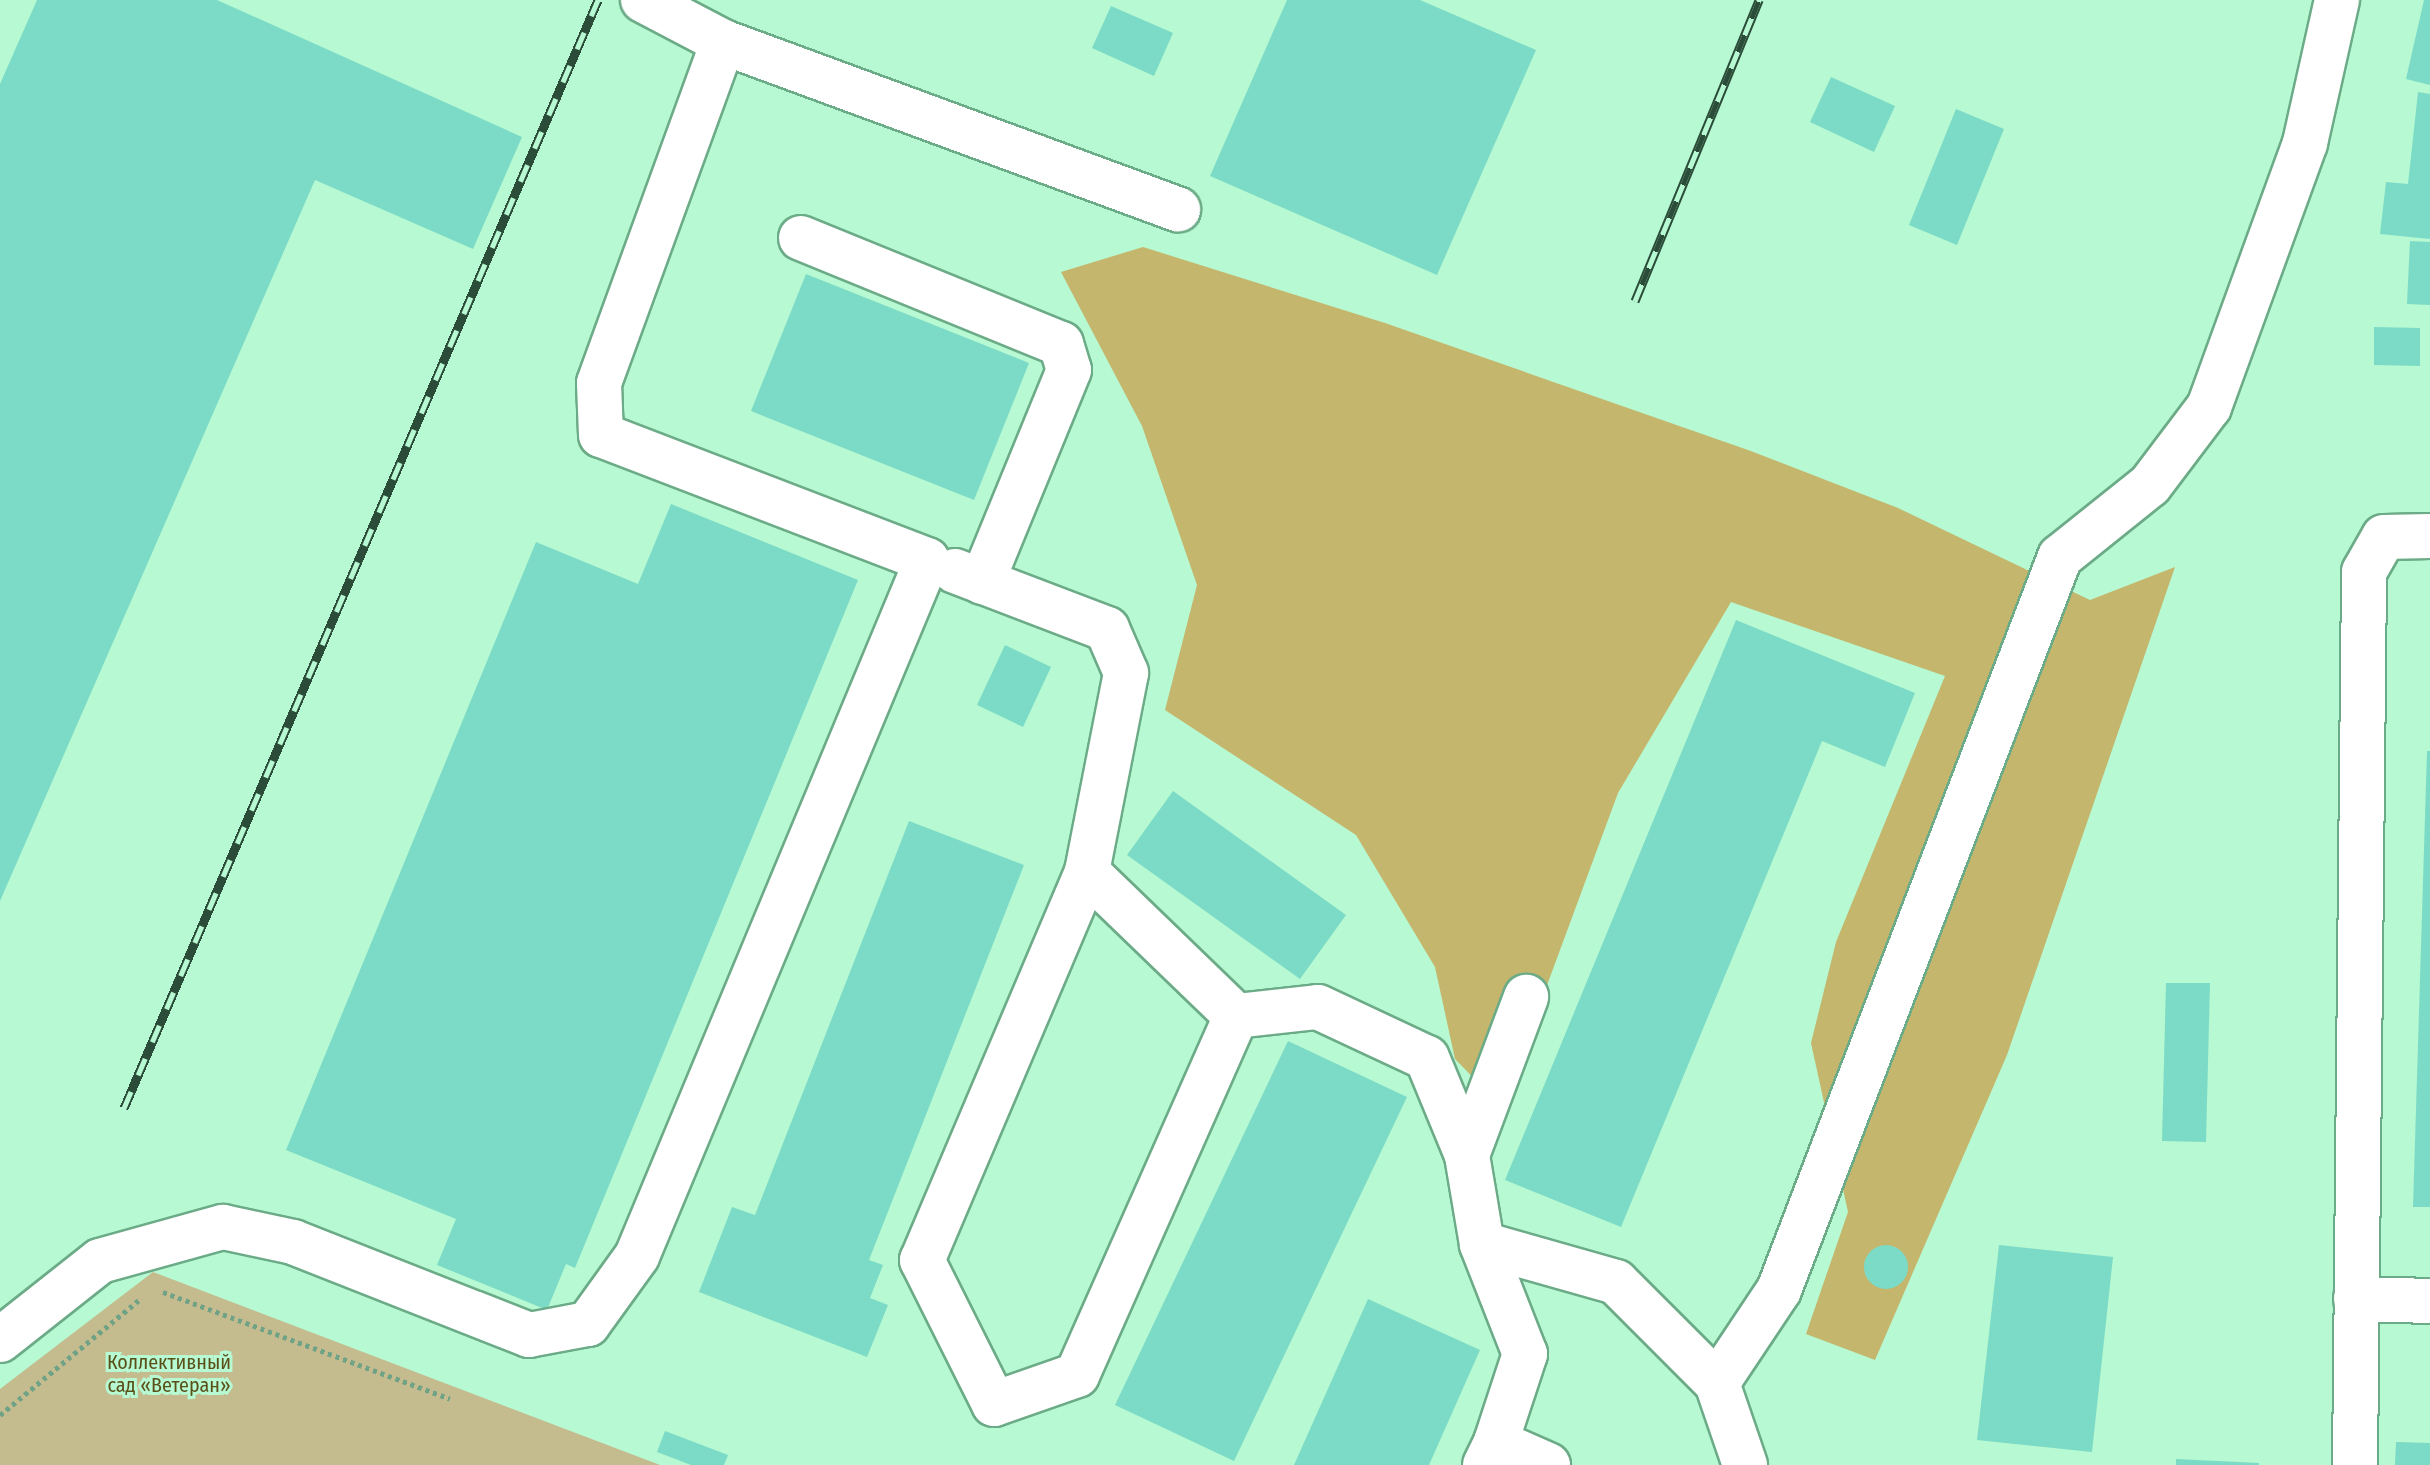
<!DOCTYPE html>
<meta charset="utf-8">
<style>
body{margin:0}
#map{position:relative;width:2430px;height:1465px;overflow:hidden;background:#b7f9d2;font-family:"Fira Sans Condensed",sans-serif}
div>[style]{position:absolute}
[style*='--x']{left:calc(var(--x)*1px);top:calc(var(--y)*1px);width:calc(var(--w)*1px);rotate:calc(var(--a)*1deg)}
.green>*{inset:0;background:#c4bb8f}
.forest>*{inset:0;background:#c4b66d}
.building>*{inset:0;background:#7cdbc6}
.round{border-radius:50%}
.path>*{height:5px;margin-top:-2.5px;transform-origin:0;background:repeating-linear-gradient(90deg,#70a285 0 4px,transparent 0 8px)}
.roads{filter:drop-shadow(2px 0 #6cab87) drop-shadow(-2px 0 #6cab87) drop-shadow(0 2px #6cab87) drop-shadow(0 -2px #6cab87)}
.minor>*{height:44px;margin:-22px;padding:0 22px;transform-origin:22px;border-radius:22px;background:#fff}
.rail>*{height:9px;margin-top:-4.5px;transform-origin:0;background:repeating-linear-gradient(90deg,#b7f9d2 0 18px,#2a4c39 0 36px);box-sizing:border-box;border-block:2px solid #2a4c39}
span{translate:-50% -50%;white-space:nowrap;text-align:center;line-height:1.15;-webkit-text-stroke:6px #b7f9d2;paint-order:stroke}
.park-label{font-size:20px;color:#594f17}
</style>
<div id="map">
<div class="green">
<div style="clip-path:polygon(153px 1272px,660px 1465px,0 1465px,0 1389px)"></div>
</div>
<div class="forest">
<div style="clip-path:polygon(1143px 247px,1385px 323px,1748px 450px,1898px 508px,2090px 600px,2175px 567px,2007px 1055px,1875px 1360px,1806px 1334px,1848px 1212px,1811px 1043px,1836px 942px,1945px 676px,1731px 602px,1618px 793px,1502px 1107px,1455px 1059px,1435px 967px,1356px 835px,1165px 710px,1197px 585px,1142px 426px,1061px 272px)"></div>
</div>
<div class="building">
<div style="clip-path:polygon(37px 0,217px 0,522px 137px,473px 249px,315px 180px,0 901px,0 84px)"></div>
<div style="clip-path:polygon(1287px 0,1420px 0,1536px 50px,1437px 275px,1210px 176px)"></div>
<div style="clip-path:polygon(2424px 0,2430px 0,2430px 85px,2406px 79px)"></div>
<div style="clip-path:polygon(1111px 6px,1173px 33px,1154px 76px,1092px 48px)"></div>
<div style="clip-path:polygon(1831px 77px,1895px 106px,1874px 152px,1810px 122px)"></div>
<div style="clip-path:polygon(2418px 92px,2430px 94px,2430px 239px,2380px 234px,2386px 182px,2408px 184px)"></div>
<div style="clip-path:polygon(1956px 109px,2004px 129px,1957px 245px,1909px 225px)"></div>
<div style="clip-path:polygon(2410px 241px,2430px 242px,2430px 305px,2407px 304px)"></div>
<div style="clip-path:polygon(806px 274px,1029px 363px,974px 500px,751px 411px)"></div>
<div style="clip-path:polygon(2374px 327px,2420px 328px,2420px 366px,2374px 365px)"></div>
<div style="clip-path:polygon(671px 504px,858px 580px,575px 1268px,566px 1264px,547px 1310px,437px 1265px,456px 1219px,286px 1150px,536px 542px,638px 584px)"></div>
<div style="clip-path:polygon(1736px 620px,1915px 693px,1885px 767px,1822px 741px,1621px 1227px,1505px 1180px)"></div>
<div style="clip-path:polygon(1005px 645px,1051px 667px,1023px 727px,977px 705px)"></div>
<div style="clip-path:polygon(2427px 751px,2430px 751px,2430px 1207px,2413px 1207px)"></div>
<div style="clip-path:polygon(1173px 791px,1346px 915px,1300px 979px,1127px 855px)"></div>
<div style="clip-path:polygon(909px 821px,1024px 865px,869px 1260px,883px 1265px,870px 1298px,888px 1305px,867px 1357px,699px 1292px,732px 1207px,755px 1215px)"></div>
<div style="clip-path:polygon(2166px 983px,2210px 983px,2206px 1142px,2162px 1141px)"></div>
<div style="clip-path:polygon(1288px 1041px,1407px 1097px,1234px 1461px,1115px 1405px)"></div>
<div style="clip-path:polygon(1999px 1245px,2113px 1257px,2092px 1452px,1977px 1440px)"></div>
<div class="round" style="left:1864px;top:1245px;width:44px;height:44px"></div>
<div style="clip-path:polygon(1368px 1299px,1480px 1350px,1429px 1465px,1294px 1465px)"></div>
<div style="clip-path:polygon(665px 1431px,728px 1455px,724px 1465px,691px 1465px,657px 1452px)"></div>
<div style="clip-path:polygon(2396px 1442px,2430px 1443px,2430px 1465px,2395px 1465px)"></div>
<div style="clip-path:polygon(2176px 1459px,2259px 1463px,2259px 1465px,2176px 1465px)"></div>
</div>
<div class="path">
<div style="--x:163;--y:1292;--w:306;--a:20.4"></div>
<div style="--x:0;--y:1415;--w:180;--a:-39.6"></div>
</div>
<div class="roads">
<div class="minor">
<div style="--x:643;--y:0;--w:90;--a:27.7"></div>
<div style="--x:723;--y:42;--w:485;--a:20.2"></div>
<div style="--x:801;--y:238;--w:281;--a:22.2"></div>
<div style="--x:1061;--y:344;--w:27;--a:73"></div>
<div style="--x:1069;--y:370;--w:229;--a:112.3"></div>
<div style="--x:955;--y:571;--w:163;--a:20.9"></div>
<div style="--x:1107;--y:629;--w:48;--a:66.6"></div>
<div style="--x:1126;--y:673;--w:203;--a:101.1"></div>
<div style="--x:1236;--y:1016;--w:207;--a:-136"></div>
<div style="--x:1087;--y:872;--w:422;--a:113"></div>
<div style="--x:922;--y:1260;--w:161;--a:63.4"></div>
<div style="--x:994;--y:1404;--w:88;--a:-19.3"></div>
<div style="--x:1077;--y:1375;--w:393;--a:-66.1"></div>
<div style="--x:1236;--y:1016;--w:82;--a:-6.3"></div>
<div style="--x:1318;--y:1007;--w:120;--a:25.1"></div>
<div style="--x:1427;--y:1058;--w:105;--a:67.6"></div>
<div style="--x:1482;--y:1244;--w:139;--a:15.8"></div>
<div style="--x:1616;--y:1282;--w:143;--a:45"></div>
<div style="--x:1717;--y:1383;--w:87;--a:71.1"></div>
<div style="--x:2356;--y:1299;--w:74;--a:1.5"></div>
<div style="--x:0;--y:1340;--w:127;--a:-38.3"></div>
<div style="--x:100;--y:1261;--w:128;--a:-15.5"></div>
<div style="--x:223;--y:1227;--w:72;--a:12.1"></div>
<div style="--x:293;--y:1242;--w:254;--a:21.5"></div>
<div style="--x:529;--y:1335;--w:60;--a:-10.6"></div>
<div style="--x:588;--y:1324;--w:84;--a:-54.2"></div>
<div style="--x:637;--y:1256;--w:754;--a:-67.38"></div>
<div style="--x:927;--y:560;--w:349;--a:-159"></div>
<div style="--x:601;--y:435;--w:52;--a:-92.2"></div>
<div style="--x:599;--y:383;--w:363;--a:-70"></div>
<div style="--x:1717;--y:1383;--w:112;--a:-56.3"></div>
<div style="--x:1779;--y:1290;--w:785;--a:-69.03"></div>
<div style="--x:2060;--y:557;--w:115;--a:-38.7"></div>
<div style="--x:2150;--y:485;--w:98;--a:-52.9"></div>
<div style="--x:2209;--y:407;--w:281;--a:-70"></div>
<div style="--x:2305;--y:143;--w:147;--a:-77.4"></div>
<div style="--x:1496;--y:1442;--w:93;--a:-71.8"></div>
<div style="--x:1525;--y:1354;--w:118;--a:-111.4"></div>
<div style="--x:1482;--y:1244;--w:90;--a:-99.6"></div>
<div style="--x:1467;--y:1155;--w:169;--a:-69.5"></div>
<div style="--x:1485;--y:1465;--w:25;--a:-64"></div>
<div style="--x:1496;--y:1442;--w:57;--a:23.9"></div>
<div style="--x:2355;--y:1465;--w:893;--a:-89.42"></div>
<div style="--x:2364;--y:572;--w:40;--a:-60.3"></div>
<div style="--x:2384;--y:537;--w:46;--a:-1.2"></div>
</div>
</div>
<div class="rail">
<div style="--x:1635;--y:301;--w:326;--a:-67.6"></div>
<div style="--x:124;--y:1108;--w:1205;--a:-66.84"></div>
</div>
<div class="park-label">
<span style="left:169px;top:1374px">Коллективный<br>сад «Ветеран»</span>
</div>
</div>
